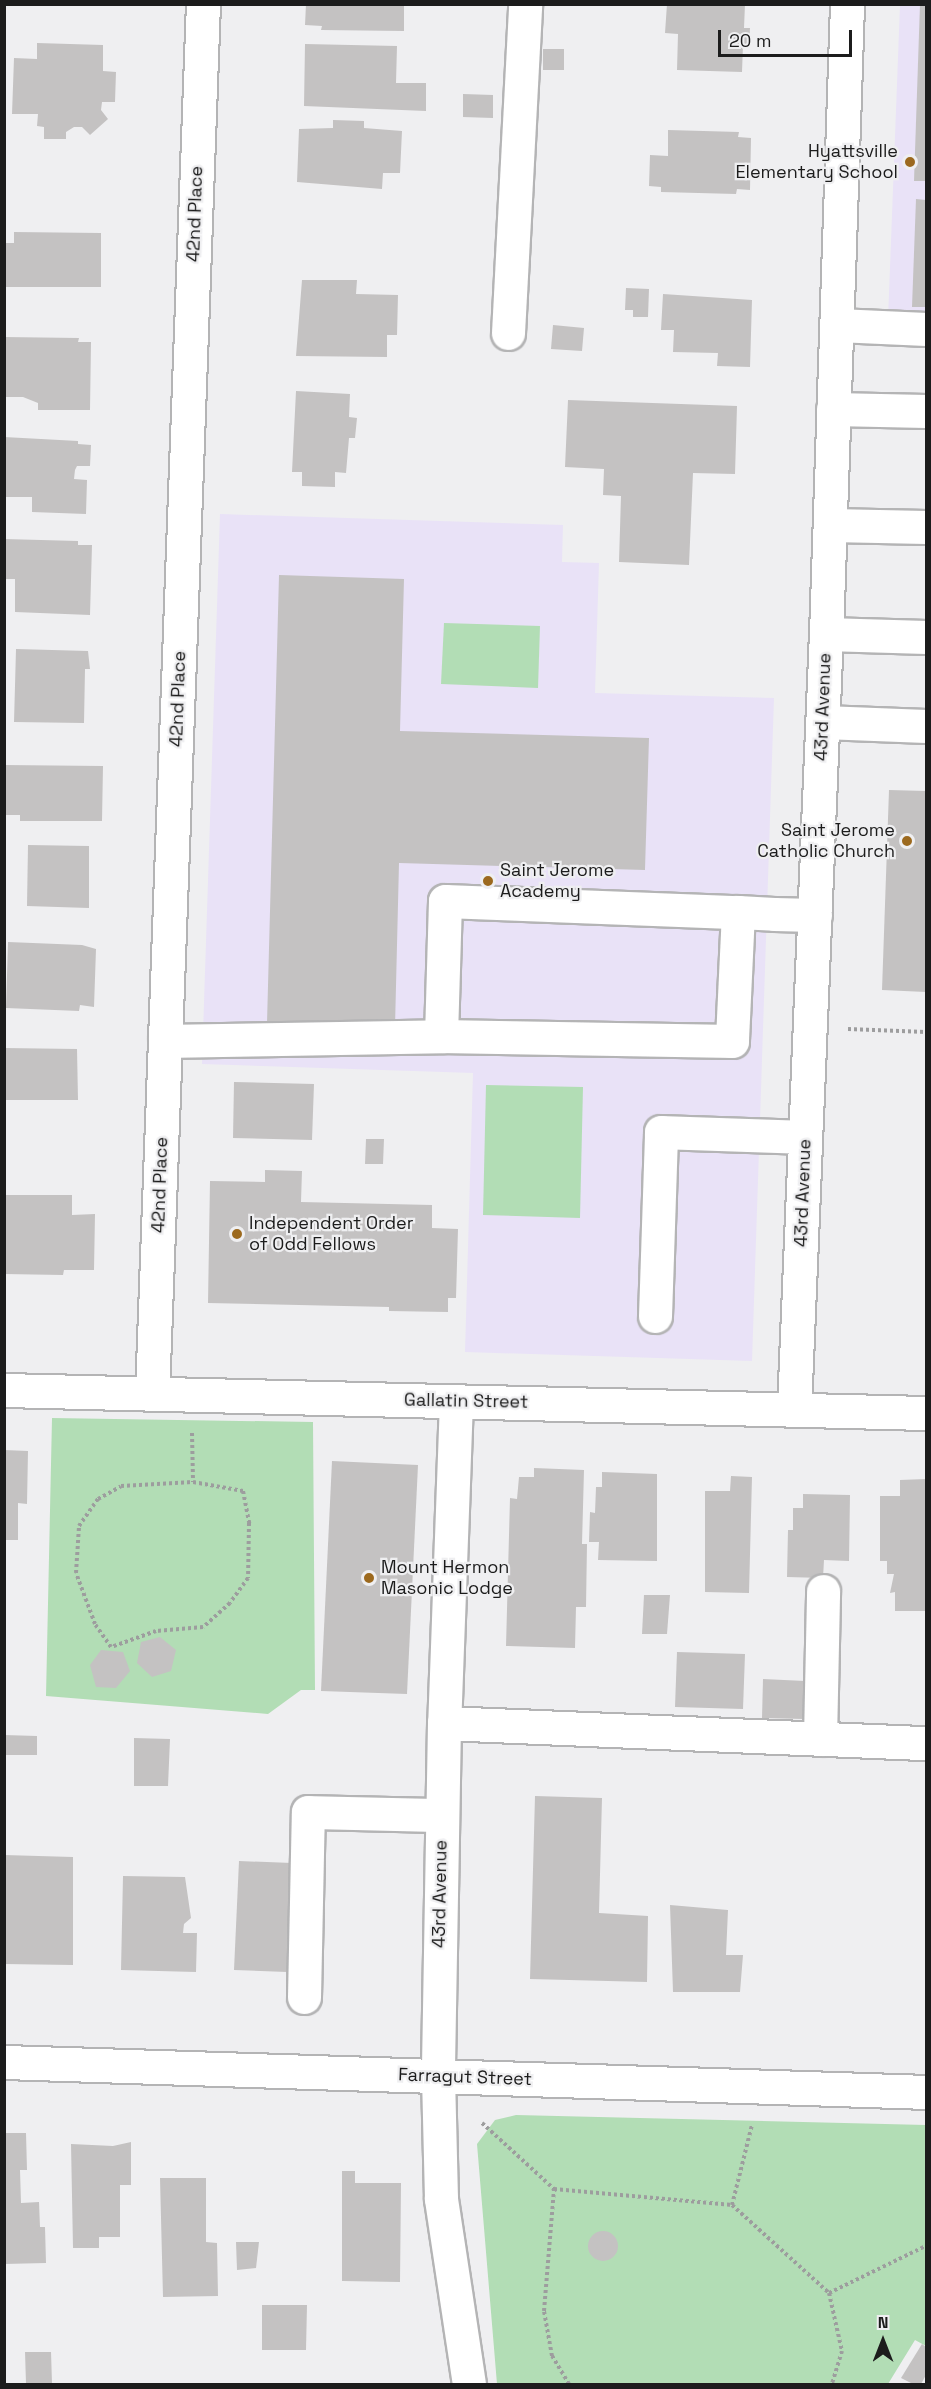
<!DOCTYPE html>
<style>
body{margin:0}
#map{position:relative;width:931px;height:2389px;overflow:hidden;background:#efeff1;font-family:"Space Grotesk",sans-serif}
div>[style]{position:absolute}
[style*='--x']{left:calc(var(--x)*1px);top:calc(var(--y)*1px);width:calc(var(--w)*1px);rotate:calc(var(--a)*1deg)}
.education>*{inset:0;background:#e9e2f7}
.green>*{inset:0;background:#b2ddb5}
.building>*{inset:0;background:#c4c2c2}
.round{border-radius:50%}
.path>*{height:4px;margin-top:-2px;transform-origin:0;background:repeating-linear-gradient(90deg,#9d9d9e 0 3px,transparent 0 6px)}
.roads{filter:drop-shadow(2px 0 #b4b4b5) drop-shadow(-2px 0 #b4b4b5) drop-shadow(0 2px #b4b4b5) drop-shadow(0 -2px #b4b4b5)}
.minor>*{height:33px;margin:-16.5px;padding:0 16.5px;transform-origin:16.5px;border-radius:16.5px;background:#fff}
.dots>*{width:16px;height:16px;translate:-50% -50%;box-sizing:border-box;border:3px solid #efeff1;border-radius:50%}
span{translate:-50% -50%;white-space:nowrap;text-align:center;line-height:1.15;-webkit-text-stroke:4.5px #efeff1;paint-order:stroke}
.poi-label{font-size:18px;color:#1c1c1c}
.right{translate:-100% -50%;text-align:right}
.left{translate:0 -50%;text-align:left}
.street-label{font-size:18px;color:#1c1c1c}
.frame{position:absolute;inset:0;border:6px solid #1c1c1c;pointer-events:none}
.north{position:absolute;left:853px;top:2311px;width:60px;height:60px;-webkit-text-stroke:4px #efeff1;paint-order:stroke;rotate:0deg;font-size:16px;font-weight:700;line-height:24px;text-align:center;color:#1c1c1c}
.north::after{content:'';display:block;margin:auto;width:21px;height:27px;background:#1c1c1c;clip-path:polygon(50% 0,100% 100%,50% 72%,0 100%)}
.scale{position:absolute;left:718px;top:30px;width:134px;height:27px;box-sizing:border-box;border:3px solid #1c1c1c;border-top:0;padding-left:8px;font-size:18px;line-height:21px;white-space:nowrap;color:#1c1c1c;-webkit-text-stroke:4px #efeff1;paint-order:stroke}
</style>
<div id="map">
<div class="education">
<div style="clip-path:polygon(900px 5px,926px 5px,926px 322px,888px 320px)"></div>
<div style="clip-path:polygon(220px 514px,563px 525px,562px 562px,599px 563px,595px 693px,774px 698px,752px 1361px,465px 1352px,473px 1073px,202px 1064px)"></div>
</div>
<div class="green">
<div style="clip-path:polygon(444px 623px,540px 626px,538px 688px,441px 684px)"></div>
<div style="clip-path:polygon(486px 1085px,583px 1087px,580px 1218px,483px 1215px)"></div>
<div style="clip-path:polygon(52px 1418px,313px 1422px,315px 1690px,301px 1690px,268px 1714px,46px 1696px)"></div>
<div style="clip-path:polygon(516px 2115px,926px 2125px,926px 2346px,915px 2340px,888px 2384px,497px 2384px,477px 2144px,495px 2120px)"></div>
</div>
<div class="building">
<div style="clip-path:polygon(306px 4px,404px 4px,404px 31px,321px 30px,322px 26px,305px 25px)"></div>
<div style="clip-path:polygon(667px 4px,745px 4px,744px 28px,750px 28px,749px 45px,743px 45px,742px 72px,677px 70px,678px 34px,665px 33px)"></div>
<div style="clip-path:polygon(920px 4px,926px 4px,926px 181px,914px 181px)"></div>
<div style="clip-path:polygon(37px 43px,103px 45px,103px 71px,116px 72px,115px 102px,102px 102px,101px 110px,108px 119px,90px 135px,82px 127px,74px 127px,66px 132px,66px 139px,44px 139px,44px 127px,37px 126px,38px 114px,12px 114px,14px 58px,37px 59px)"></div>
<div style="clip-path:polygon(305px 44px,397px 46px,396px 83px,426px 83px,426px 111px,304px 106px)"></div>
<div style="clip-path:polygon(543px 49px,564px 49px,564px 70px,543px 70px)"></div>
<div style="clip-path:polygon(463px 94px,493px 95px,493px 118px,463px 117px)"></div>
<div style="clip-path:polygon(333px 120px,364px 121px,364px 128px,402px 131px,400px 173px,383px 173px,382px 189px,297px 182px,299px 129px,333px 128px)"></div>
<div style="clip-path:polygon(668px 130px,739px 132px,738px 137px,751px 138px,750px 190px,737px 189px,736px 194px,661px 192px,661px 187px,649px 186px,650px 155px,668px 156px)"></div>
<div style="clip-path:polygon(916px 199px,926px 200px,926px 307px,912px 307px)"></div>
<div style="clip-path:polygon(14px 232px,101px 233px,101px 287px,4px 287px,4px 243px,14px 243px)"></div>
<div style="clip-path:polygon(302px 280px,357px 280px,356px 294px,398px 295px,397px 335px,387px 335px,387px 357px,296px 356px)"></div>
<div style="clip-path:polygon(626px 288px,649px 289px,648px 317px,633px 317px,633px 310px,625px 310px)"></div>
<div style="clip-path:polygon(663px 294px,752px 300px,750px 367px,717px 366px,718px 353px,673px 352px,674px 330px,661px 330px)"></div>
<div style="clip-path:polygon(553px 325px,584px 328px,582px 351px,551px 349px)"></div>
<div style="clip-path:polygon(4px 337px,79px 338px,78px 342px,91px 342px,90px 410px,38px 410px,38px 403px,23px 397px,4px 397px)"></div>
<div style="clip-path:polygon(296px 391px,350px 394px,349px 417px,357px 418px,355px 438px,349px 438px,346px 473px,335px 472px,335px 487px,302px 486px,302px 472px,292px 472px)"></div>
<div style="clip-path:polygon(568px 400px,737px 406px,735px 474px,693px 473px,689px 565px,619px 562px,621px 496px,603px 495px,604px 469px,565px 467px)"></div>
<div style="clip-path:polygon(4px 437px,78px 441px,78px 444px,91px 445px,90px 466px,77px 466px,75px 470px,74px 479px,87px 480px,86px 514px,32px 512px,32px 497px,4px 497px)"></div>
<div style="clip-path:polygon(4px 539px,78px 541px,78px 545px,92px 545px,90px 615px,15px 612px,15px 579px,4px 579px)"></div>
<div style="clip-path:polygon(279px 575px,404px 579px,400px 731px,649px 738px,645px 870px,399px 863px,395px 1027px,267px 1023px)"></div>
<div style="clip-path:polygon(16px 649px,88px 651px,90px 669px,85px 669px,84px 723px,14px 722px)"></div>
<div style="clip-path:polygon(4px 765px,103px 766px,102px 821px,20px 821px,20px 815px,4px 815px)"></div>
<div style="clip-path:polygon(889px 790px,926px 791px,926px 992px,882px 990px)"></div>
<div style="clip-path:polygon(28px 845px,89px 846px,89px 908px,27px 906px)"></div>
<div style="clip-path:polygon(8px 942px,82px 945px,96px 949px,94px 1007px,80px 1005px,79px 1011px,6px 1008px)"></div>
<div style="clip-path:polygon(4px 1048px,77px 1049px,78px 1100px,4px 1100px)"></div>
<div style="clip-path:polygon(234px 1082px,314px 1084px,312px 1140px,233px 1138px)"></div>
<div style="clip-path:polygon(366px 1139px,384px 1139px,383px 1164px,365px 1164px)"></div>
<div style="clip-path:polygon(265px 1170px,302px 1171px,301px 1202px,432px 1205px,432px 1228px,458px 1229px,456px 1298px,448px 1298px,448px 1312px,389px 1311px,389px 1307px,208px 1303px,210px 1181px,265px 1182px)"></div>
<div style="clip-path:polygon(4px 1195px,72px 1195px,72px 1215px,95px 1214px,94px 1270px,64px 1270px,63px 1275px,4px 1274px)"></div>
<div style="clip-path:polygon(4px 1450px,28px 1451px,27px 1504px,18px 1503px,18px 1540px,4px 1540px)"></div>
<div style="clip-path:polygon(332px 1461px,418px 1465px,407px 1694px,321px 1691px)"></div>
<div style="clip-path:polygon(534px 1468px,584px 1470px,582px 1544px,587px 1544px,586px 1607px,576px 1607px,575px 1648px,506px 1646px,510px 1498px,517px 1499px,519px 1477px,534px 1477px)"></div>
<div style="clip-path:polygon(602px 1472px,657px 1474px,657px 1561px,598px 1560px,599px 1542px,589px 1542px,590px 1512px,595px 1513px,596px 1487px,602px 1487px)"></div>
<div style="clip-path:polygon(731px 1476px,752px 1477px,749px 1593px,705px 1592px,705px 1491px,730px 1491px)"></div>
<div style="clip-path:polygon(926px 1479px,925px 1611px,895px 1611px,895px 1592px,890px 1593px,894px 1574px,887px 1574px,887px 1561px,880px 1561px,880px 1496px,900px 1496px,900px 1480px)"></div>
<div style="clip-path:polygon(803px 1494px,850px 1495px,849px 1561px,824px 1560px,823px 1578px,787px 1577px,788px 1530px,793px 1530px,793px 1508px,803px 1508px)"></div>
<div style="clip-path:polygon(644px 1595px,670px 1595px,667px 1634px,642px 1634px)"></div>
<div style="clip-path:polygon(160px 1637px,176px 1650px,171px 1671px,152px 1677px,137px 1663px,141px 1642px)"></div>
<div style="clip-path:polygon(101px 1650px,123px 1652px,130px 1671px,116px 1688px,96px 1687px,90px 1665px)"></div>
<div style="clip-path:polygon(677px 1652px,745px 1654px,743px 1709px,675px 1707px)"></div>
<div style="clip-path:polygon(763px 1679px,805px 1681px,804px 1719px,762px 1718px)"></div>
<div style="clip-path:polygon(4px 1735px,37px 1736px,37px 1755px,4px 1755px)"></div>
<div style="clip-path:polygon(134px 1738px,170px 1739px,168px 1786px,134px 1786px)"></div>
<div style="clip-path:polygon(535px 1796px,602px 1798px,599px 1913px,648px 1916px,647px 1982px,530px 1979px)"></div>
<div style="clip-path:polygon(4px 1855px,73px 1857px,73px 1965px,4px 1964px)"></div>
<div style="clip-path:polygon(239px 1861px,292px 1863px,287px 1972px,234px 1970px)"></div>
<div style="clip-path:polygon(123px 1876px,185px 1877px,191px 1918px,184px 1924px,183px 1933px,197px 1933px,196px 1972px,121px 1970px)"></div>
<div style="clip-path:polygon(670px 1905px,728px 1910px,726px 1955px,743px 1955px,740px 1992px,673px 1992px)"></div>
<div style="clip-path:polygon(4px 2133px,26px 2133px,27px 2170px,20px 2170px,21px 2203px,39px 2202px,40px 2227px,45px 2227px,46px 2263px,4px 2264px)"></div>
<div style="clip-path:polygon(131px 2142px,131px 2185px,120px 2185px,120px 2237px,99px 2237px,99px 2248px,73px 2248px,71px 2144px,113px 2146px)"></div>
<div style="clip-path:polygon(342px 2171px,355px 2171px,355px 2183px,401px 2183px,400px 2282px,342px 2281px)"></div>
<div style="clip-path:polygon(160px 2178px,206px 2178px,206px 2242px,217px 2243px,218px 2296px,163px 2297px)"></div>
<div class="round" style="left:588px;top:2231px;width:30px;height:30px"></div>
<div style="clip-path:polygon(236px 2242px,259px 2242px,256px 2268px,237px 2270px)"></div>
<div style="clip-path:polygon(262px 2305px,307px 2305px,306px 2350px,262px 2350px)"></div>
<div style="clip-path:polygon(922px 2344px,926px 2347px,926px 2375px,921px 2384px,913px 2384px,901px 2378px)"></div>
<div style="clip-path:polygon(25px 2352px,51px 2352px,52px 2384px,26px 2383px)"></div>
</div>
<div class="path">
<div style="--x:848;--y:1029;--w:78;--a:2.2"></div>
<div style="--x:192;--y:1433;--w:49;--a:88.8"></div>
<div style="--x:193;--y:1482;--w:51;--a:10.2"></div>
<div style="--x:243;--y:1491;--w:33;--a:79"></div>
<div style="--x:249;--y:1523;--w:55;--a:91"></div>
<div style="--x:248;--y:1578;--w:31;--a:126"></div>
<div style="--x:230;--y:1603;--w:36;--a:138"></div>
<div style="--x:203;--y:1627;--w:47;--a:175.1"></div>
<div style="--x:156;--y:1631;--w:48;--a:160.4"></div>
<div style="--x:111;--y:1647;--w:28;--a:-125"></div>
<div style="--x:95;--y:1624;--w:54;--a:-110.4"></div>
<div style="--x:76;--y:1573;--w:47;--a:-86.3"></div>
<div style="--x:79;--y:1526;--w:33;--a:-55"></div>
<div style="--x:98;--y:1499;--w:26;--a:-29"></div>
<div style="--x:121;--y:1486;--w:72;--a:-3.2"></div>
<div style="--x:482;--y:2123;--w:98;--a:42.5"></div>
<div style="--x:732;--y:2205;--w:82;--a:-76"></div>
<div style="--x:829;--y:2293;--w:108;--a:-25.9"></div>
<div style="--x:569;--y:2384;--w:33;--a:-121"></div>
<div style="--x:552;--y:2356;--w:46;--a:-100.1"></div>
<div style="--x:544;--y:2311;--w:122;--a:-85.3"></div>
<div style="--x:554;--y:2189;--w:179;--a:5.1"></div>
<div style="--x:732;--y:2205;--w:131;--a:42.2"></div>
<div style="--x:829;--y:2293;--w:59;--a:77.4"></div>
<div style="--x:842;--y:2351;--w:34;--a:107"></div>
</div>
<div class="roads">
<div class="minor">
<div style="--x:837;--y:325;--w:89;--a:2.6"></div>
<div style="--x:508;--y:333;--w:329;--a:-87"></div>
<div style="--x:833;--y:409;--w:93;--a:1.2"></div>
<div style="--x:830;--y:525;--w:96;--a:1.2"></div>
<div style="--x:826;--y:634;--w:100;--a:1.7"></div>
<div style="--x:823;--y:722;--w:103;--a:2.2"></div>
<div style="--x:738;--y:912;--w:129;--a:92.7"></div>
<div style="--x:732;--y:1041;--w:291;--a:-179"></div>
<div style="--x:441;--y:1036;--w:135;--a:-88.3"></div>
<div style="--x:445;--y:901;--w:293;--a:2.2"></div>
<div style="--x:738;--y:912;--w:36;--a:3"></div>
<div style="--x:774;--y:914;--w:41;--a:1.4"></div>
<div style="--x:165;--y:1041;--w:276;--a:-1"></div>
<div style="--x:655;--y:1316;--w:184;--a:-88.1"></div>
<div style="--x:661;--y:1132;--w:144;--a:2"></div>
<div style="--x:4;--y:1390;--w:922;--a:1.43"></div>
<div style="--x:152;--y:1394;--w:1391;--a:-87.9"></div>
<div style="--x:456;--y:1401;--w:322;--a:92.1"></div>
<div style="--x:444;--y:1723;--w:353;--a:91"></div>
<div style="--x:438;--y:2076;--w:123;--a:88.6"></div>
<div style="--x:441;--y:2199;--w:187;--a:81.4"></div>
<div style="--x:794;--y:1409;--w:776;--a:-87.64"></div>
<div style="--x:826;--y:634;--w:630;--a:-88.09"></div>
<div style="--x:444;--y:1723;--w:482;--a:2.4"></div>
<div style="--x:820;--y:1739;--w:148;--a:-88.8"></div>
<div style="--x:304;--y:1997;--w:185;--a:-88.8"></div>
<div style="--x:308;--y:1812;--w:133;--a:1.3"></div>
<div style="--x:4;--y:2062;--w:922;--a:1.86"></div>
</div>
</div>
<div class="dots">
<div style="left:910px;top:162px;background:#9c691e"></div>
<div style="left:907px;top:841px;background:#9c691e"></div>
<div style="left:488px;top:881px;background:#9c691e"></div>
<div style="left:237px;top:1234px;background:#9c691e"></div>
<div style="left:369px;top:1578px;background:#9c691e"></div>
</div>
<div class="poi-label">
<span class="right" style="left:898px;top:162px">Hyattsville<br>Elementary School</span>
<span class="right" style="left:895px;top:841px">Saint Jerome<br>Catholic Church</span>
<span class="left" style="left:500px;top:881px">Saint Jerome<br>Academy</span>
<span class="left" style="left:249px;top:1234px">Independent Order<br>of Odd Fellows</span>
<span class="left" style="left:381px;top:1578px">Mount Hermon<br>Masonic Lodge</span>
</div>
<div class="street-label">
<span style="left:195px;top:214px;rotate:-88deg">42nd Place</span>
<span style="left:178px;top:699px;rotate:-88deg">42nd Place</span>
<span style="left:823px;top:707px;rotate:-88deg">43rd Avenue</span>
<span style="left:160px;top:1185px;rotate:-88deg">42nd Place</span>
<span style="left:803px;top:1193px;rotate:-88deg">43rd Avenue</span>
<span style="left:466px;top:1401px;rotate:1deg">Gallatin Street</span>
<span style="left:440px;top:1894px;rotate:-89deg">43rd Avenue</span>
<span style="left:465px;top:2077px;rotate:2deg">Farragut Street</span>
</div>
<div class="frame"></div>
<div class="north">N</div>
<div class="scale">20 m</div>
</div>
